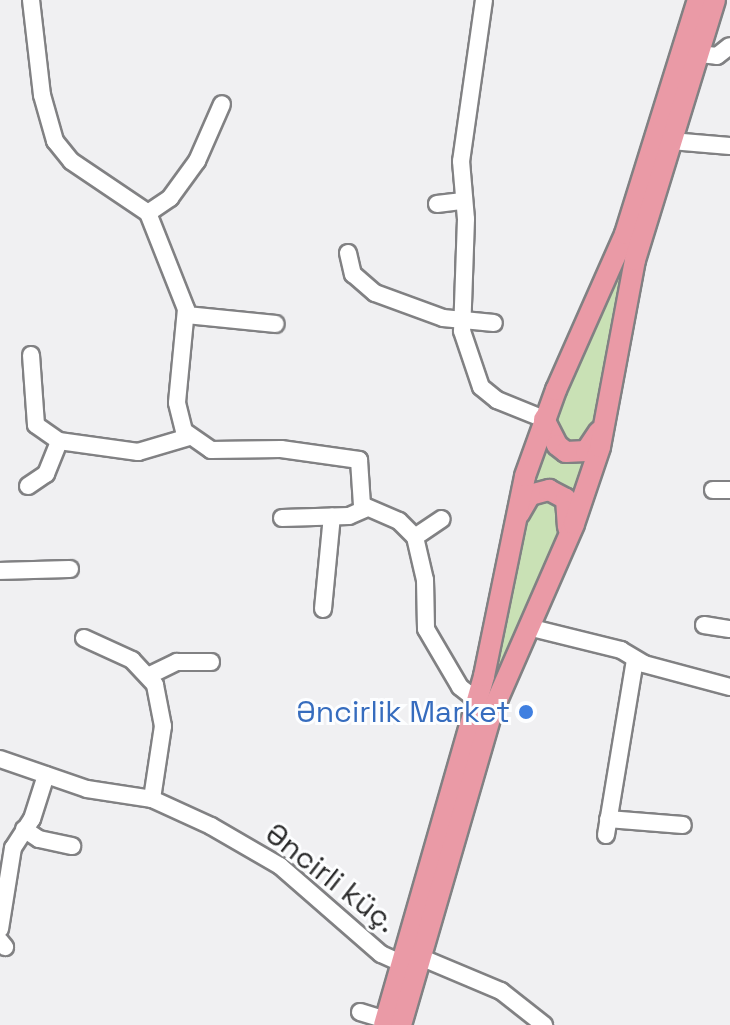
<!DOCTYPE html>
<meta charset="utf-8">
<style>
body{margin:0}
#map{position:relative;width:730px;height:1025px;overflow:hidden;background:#f0f0f2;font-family:"Space Grotesk",sans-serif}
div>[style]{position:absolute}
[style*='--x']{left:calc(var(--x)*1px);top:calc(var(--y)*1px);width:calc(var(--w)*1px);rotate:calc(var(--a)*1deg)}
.green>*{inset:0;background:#c9e1b5}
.roads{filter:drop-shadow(2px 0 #818183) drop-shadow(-2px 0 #818183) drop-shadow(0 2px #818183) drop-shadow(0 -2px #818183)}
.minor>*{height:16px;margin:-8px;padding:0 8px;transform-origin:8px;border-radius:8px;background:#fff}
.major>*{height:20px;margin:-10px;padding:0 10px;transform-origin:10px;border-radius:10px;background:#ea9aa6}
.dots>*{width:22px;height:22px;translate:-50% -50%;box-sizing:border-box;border:4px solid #fdfeff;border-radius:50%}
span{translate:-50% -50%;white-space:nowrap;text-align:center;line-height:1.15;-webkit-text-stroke:6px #fdfeff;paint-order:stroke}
.shop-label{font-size:30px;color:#366cbe}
.right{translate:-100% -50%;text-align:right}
.street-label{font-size:30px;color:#292929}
</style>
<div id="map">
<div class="green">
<div style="clip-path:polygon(629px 250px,592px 430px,581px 444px,565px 443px,555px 428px,557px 417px)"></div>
<div style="clip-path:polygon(544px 439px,591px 456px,575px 505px,528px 489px)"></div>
<div style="clip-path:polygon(545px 498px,562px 508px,563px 527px,492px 687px,526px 517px,532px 504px)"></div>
</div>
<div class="roads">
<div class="minor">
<div style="--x:31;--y:0;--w:96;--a:83.4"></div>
<div style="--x:42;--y:95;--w:48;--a:74.2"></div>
<div style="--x:55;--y:141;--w:26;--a:51"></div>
<div style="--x:71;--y:161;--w:93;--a:34"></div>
<div style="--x:148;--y:213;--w:103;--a:68.4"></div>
<div style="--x:186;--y:309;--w:94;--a:95.5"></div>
<div style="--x:177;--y:403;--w:29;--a:76"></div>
<div style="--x:184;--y:431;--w:33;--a:35"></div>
<div style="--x:211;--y:450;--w:70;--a:-0.8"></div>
<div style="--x:281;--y:449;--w:79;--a:8"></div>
<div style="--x:359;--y:460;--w:45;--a:86.2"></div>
<div style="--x:362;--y:505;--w:40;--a:23.4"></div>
<div style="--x:399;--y:521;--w:23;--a:45"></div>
<div style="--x:415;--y:537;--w:44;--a:76.9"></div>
<div style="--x:425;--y:580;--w:49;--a:88.8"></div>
<div style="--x:426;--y:629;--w:67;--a:59.6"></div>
<div style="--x:460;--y:687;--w:23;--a:38"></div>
<div style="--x:484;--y:0;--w:163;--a:98.1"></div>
<div style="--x:461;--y:161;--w:58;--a:85.1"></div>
<div style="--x:466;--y:219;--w:112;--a:92"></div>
<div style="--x:462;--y:331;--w:59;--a:71.3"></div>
<div style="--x:481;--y:387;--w:21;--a:39"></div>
<div style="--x:497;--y:400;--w:51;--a:22"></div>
<div style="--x:699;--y:54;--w:18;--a:6"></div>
<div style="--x:717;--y:56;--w:16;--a:-38"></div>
<div style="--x:671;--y:141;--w:59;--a:4.8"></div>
<div style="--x:437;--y:204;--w:26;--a:-7"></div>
<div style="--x:148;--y:213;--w:27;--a:-34"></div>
<div style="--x:170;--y:198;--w:46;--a:-53.9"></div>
<div style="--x:197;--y:161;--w:62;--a:-66.3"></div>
<div style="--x:348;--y:253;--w:22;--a:77"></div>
<div style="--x:353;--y:274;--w:29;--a:41"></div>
<div style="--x:375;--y:293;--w:72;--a:20.2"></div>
<div style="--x:443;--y:318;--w:51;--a:5.6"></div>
<div style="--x:187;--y:315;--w:89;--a:5.8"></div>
<div style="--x:31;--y:355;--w:70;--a:85.9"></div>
<div style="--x:36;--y:425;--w:28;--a:35"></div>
<div style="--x:59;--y:441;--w:80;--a:7.9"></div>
<div style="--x:138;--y:452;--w:53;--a:-16.4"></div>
<div style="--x:28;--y:486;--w:22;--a:-34"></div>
<div style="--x:46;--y:474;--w:35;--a:-68"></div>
<div style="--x:713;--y:490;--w:17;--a:0"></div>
<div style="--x:282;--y:518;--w:67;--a:-1.7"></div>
<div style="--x:349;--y:516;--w:17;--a:-24"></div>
<div style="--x:415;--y:537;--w:32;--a:-34"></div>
<div style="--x:0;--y:571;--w:70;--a:-1.6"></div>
<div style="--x:323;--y:609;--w:93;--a:-84.5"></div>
<div style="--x:704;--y:625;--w:26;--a:9"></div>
<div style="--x:528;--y:627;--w:96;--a:13.9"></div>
<div style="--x:621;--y:650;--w:27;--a:31"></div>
<div style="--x:644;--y:664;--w:89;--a:15"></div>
<div style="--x:84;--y:638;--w:53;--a:24.6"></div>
<div style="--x:132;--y:660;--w:34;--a:47"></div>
<div style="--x:155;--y:685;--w:42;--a:79"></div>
<div style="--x:163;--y:726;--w:74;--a:98.6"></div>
<div style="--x:150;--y:675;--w:30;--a:-26"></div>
<div style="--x:177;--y:662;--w:34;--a:0"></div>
<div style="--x:0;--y:759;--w:92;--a:19"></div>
<div style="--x:87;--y:789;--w:66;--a:8.7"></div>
<div style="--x:152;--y:799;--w:65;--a:24.6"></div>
<div style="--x:211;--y:826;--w:80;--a:30.1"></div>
<div style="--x:280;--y:866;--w:134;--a:41.1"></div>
<div style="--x:381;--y:954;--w:22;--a:24"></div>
<div style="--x:608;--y:819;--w:75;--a:4.6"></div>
<div style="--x:24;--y:829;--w:18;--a:34"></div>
<div style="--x:39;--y:839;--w:34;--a:12"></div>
<div style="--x:606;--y:835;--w:177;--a:-80.6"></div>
<div style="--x:0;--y:929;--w:82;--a:-80.9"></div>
<div style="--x:13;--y:848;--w:35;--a:-57"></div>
<div style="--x:32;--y:819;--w:46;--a:-72.3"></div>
<div style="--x:0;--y:941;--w:8;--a:50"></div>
<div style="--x:420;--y:957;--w:88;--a:22.8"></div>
<div style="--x:501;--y:991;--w:55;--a:38.3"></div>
<div style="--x:360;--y:1012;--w:27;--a:17"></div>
</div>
<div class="major">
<div style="--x:544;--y:419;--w:29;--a:63"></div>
<div style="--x:557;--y:445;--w:11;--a:38"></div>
<div style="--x:566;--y:452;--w:20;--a:-3"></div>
<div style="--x:586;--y:451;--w:23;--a:-56"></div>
<div style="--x:519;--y:514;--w:22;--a:-60"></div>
<div style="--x:530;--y:495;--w:20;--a:-15"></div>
<div style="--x:549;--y:490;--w:19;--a:28"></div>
<div style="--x:566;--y:499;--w:28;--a:86"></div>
<div style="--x:384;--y:1025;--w:363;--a:-74"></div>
<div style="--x:484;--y:676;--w:204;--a:-78.4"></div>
<div style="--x:525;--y:476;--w:91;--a:-70.2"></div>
<div style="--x:556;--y:390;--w:171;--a:-66.1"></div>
<div style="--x:625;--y:234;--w:245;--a:-72.7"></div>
<div style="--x:401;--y:1025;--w:326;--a:-73.8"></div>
<div style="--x:492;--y:712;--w:205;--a:-66.4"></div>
<div style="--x:574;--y:524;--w:81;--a:-71.3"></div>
<div style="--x:600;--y:447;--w:190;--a:-79.4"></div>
<div style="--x:635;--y:260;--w:272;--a:-72.9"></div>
</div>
</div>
<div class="dots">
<div style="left:526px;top:712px;background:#3f7fe0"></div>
</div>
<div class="shop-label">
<span class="right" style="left:510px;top:712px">Əncirlik Market</span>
</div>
<div class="street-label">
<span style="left:331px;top:878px;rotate:38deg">Əncirli küç.</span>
</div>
</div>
